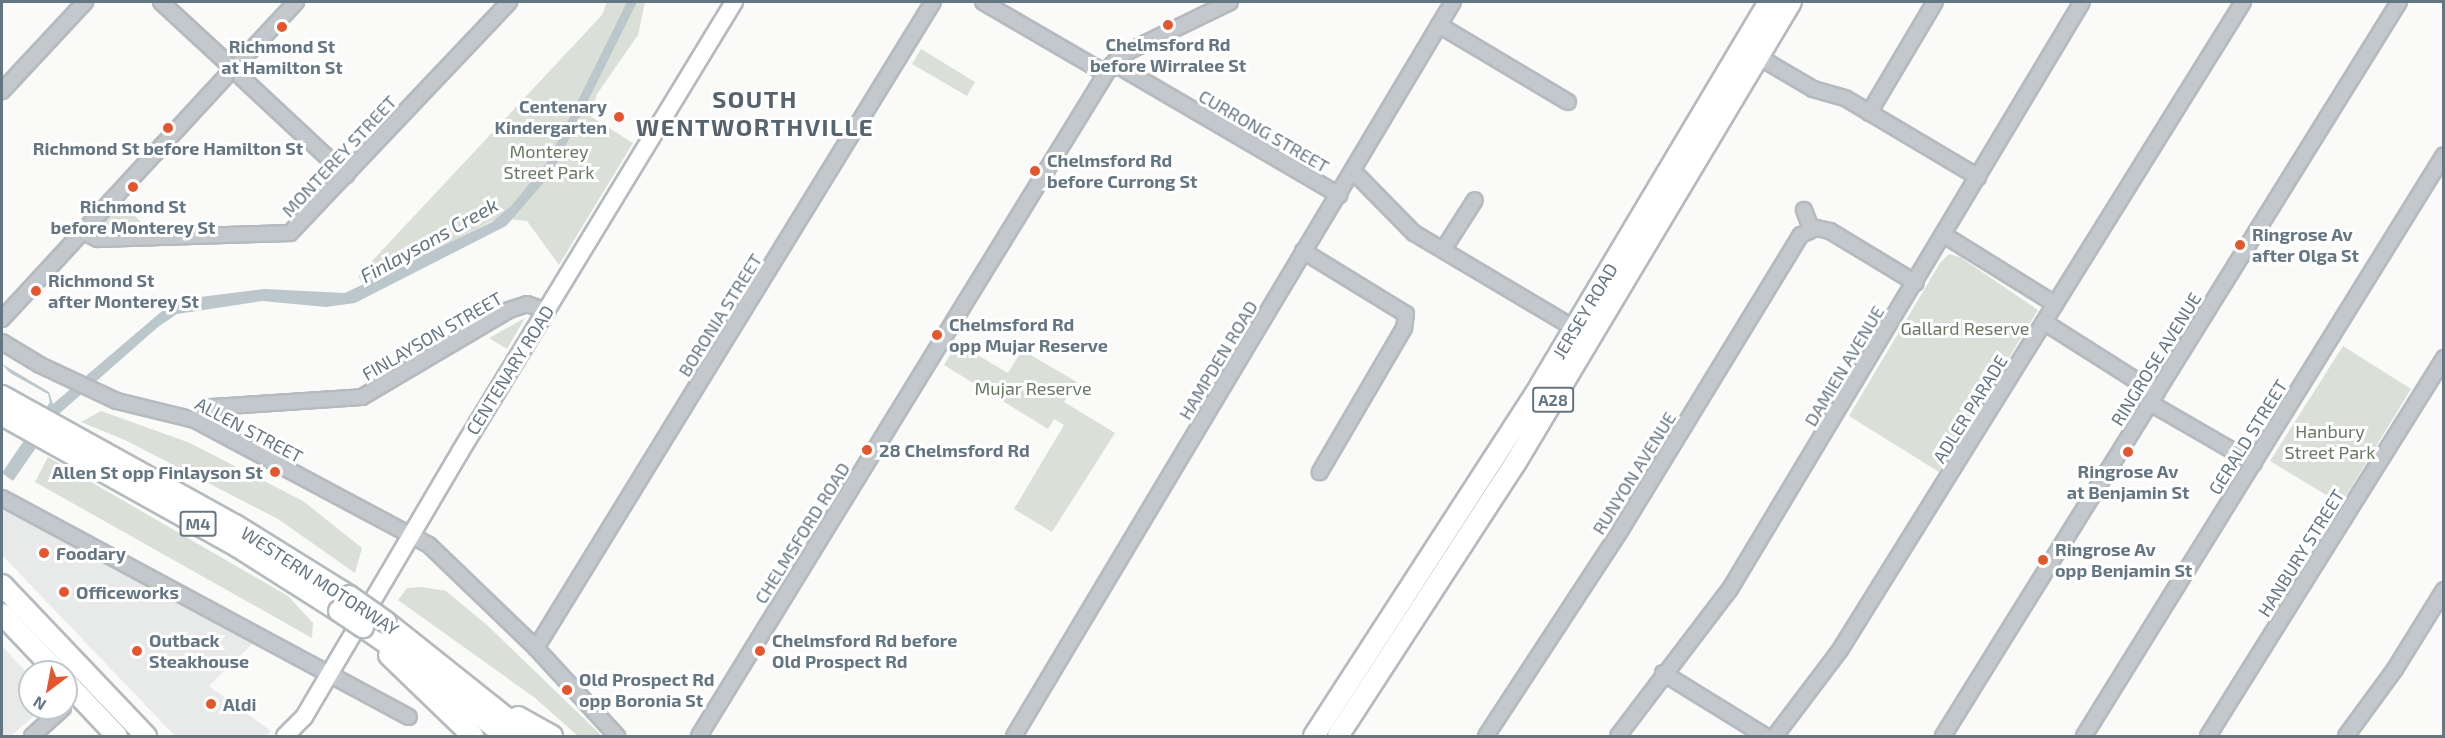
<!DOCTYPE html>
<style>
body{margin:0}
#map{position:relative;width:2445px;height:738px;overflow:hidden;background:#fafaf8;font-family:"Exo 2",sans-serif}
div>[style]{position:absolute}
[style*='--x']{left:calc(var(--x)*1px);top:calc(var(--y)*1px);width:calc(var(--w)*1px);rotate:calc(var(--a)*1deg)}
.built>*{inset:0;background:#e8e9e9}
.green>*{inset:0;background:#dadfd7}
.water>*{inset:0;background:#bbc7cb}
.roads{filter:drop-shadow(2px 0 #b5babe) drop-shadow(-2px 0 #b5babe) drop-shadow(0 2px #b5babe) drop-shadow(0 -2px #b5babe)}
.minor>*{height:14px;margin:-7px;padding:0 7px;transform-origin:7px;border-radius:7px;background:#c3c8cc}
.major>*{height:16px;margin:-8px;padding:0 8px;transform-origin:8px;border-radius:8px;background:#fff}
.highway>*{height:20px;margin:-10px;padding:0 10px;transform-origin:10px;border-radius:10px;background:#fff}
.bridges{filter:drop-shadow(2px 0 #b4b9bd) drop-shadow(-2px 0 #b4b9bd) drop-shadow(0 2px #b4b9bd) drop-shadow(0 -2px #b4b9bd)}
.highway-bridge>*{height:20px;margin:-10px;padding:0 10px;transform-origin:10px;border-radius:10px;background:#fff}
.dots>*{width:16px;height:16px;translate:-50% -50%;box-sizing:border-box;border:3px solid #fff;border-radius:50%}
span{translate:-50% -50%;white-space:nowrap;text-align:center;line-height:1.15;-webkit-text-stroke:6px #fff;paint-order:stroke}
.shield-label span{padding:2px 4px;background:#fff;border:2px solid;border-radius:4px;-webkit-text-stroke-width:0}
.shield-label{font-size:16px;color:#657683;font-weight:700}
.poi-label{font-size:18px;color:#657683;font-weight:700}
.right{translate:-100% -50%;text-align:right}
.left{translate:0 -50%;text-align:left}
.street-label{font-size:18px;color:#657683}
.park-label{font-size:18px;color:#687a64}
.water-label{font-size:20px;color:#60757c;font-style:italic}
.district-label{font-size:24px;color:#57646e;font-weight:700;letter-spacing:1.5px}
.frame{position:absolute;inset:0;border:3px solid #657683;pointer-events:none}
.north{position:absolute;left:18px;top:660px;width:60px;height:60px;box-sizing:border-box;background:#fff;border:2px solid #c1c8cd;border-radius:50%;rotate:212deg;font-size:16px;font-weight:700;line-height:24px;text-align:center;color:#657683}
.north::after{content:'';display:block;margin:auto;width:21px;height:27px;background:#e4572e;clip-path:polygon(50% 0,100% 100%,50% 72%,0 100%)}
</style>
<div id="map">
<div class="built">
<div style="clip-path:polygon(2px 507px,254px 642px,209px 686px,271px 731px,266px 736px,175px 736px,2px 555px)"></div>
<div style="clip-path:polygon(2px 646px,30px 676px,30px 708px,43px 708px,11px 736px,2px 736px)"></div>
</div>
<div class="green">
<div style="clip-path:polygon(607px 2px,645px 2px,638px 35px,597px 94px,590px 116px,633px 143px,559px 265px,527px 221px,498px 218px,365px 286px,358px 276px,602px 15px)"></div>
<div style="clip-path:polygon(921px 49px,975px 82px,967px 96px,912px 64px)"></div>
<div style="clip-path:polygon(121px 202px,150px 231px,103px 230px,103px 221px)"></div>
<div style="clip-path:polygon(1949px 254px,1960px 257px,2038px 310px,1939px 472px,1849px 416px,1940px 263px)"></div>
<div style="clip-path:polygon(525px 318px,507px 349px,489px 338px)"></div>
<div style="clip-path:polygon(957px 343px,1008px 373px,1022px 350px,1077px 382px,1064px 402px,1115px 433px,1052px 532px,1014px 509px,1064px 425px,1054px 419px,1048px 429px,944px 365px)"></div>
<div style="clip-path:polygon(2343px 346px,2411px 389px,2341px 504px,2270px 461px)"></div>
<div style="clip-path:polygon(101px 411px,190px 443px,303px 501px,362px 548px,355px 573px,278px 519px,125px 440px,81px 422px)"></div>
<div style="clip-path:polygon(48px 457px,288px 596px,313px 623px,312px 638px,35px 482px)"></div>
<div style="clip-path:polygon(422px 587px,446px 591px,487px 625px,602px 736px,578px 736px,535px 698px,398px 600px,407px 588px)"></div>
</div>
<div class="water">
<div style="clip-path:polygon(627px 2px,637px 2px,552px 173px,506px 226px,355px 303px,326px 307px,262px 301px,177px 314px,158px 327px,60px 413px,13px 481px,2px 473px,50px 402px,48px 394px,10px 373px,2px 364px,49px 392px,53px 404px,168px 306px,192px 298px,265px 289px,345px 293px,492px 222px,512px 205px,548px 161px)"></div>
</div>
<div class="roads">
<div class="minor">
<div style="--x:161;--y:2;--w:87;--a:42.7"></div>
<div style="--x:983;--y:2;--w:135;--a:30.2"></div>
<div style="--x:1100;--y:70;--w:20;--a:-9"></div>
<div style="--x:1120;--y:67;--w:254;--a:30.3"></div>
<div style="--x:1439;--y:25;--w:150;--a:30.8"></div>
<div style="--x:1752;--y:53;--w:71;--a:30.5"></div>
<div style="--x:1813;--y:89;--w:33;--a:16"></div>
<div style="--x:1845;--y:98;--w:155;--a:30.7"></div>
<div style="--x:241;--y:61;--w:81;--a:-47"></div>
<div style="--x:241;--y:77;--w:144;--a:43"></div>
<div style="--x:2;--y:91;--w:122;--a:-47"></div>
<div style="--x:1869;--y:113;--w:129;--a:-59.3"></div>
<div style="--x:1353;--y:171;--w:87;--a:45.5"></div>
<div style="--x:1414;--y:233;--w:186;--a:30.7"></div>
<div style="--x:1804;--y:210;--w:19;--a:69"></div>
<div style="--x:82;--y:231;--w:18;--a:27"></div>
<div style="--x:98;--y:239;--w:192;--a:-1.8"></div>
<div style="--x:290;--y:233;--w:318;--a:-46.5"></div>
<div style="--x:1944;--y:235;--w:131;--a:31.9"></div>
<div style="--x:1443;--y:250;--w:59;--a:-57.4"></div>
<div style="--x:1303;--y:251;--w:121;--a:31.5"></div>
<div style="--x:1406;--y:314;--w:14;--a:98"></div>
<div style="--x:1404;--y:328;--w:167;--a:120.3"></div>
<div style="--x:2;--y:319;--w:329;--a:-47.3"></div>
<div style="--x:2044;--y:322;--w:133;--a:32.4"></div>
<div style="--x:2;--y:342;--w:44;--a:31.2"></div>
<div style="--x:40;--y:365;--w:85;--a:25.1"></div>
<div style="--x:117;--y:401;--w:80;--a:13.7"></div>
<div style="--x:195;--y:420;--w:265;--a:28.1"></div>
<div style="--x:429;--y:545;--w:149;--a:43.9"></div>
<div style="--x:536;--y:648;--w:120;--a:47.4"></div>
<div style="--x:2150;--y:403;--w:120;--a:30"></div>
<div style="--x:195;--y:420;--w:11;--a:-52"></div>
<div style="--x:202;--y:411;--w:12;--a:-20"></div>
<div style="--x:213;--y:407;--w:149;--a:-3.8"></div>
<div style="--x:362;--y:397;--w:171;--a:-30.6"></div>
<div style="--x:509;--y:310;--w:19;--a:-18"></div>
<div style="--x:527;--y:304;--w:21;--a:19"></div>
<div style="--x:2;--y:498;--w:462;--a:28.3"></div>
<div style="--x:536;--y:648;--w:758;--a:-58.43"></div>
<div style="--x:1663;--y:673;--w:120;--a:31.7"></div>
<div style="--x:32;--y:736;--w:42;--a:-42.1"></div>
<div style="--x:699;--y:736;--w:785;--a:-58.44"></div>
<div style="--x:1110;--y:67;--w:16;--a:-47"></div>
<div style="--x:1121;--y:55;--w:121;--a:-25.9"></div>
<div style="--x:1014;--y:736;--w:855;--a:-59.12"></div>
<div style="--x:1486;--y:736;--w:245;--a:-56.8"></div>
<div style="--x:1620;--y:531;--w:347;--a:-58.6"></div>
<div style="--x:1801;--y:235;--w:17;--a:-25"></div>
<div style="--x:1816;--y:228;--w:14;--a:12"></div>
<div style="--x:1830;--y:231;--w:100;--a:31.2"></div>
<div style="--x:1618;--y:736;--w:185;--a:-52.7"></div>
<div style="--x:1730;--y:589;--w:684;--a:-59.05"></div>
<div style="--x:1775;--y:736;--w:108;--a:-52.9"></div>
<div style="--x:1840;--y:650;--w:763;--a:-58.12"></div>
<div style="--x:1943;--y:736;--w:864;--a:-58.15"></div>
<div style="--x:2084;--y:736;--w:683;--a:-58.22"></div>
<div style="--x:2208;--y:736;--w:446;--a:-58"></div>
<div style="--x:2346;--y:736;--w:83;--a:-53.8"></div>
<div style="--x:2395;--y:669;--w:93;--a:-58.2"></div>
</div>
<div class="major">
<div style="--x:285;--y:736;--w:27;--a:-45"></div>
<div style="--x:304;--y:717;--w:308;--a:-59.5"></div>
<div style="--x:460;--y:452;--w:527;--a:-58.66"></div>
</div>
<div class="highway">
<div style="--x:2;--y:396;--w:266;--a:29"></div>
<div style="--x:235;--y:525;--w:134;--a:31.9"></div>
<div style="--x:2;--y:415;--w:270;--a:29.2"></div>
<div style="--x:238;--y:547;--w:120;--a:32.4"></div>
<div style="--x:2;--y:585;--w:209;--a:46.4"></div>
<div style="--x:2;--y:614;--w:80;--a:46.5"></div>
<div style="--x:386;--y:622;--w:183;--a:38.6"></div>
<div style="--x:363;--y:627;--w:62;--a:34.5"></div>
<div style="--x:414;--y:662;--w:117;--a:39.1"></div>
<div style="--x:389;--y:655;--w:117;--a:44"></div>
<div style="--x:66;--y:682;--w:74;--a:46.6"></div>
<div style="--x:518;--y:717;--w:39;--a:29"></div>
<div style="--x:1314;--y:736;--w:417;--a:-57.1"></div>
<div style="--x:1540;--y:386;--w:447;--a:-59.2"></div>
<div style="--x:1338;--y:736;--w:327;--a:-57"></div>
<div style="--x:1516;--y:462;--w:536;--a:-59.13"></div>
</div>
</div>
<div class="bridges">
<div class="highway-bridge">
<div style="--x:349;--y:596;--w:45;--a:35.1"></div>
<div style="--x:339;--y:611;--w:29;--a:34"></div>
</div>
</div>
<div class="dots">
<div style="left:1168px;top:25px;background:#e4572e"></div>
<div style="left:282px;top:27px;background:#e4572e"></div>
<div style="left:619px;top:117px;background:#e4572e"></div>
<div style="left:168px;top:128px;background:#e4572e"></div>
<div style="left:1035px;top:171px;background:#e4572e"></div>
<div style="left:133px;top:187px;background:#e4572e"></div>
<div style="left:2240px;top:245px;background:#e4572e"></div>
<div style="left:36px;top:291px;background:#e4572e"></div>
<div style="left:937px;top:335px;background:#e4572e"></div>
<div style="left:867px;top:450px;background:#e4572e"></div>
<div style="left:2128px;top:452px;background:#e4572e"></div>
<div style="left:275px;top:472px;background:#e4572e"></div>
<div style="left:44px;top:553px;background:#e4572e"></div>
<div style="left:2043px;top:560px;background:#e4572e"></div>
<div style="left:64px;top:592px;background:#e4572e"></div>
<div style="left:137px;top:651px;background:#e4572e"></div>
<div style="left:760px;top:651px;background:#e4572e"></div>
<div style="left:567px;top:690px;background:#e4572e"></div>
<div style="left:211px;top:704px;background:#e4572e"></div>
</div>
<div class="shield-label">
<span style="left:1553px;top:400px">A28</span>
<span style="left:198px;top:524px">M4</span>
</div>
<div class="poi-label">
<span style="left:1168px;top:55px">Chelmsford Rd<br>before Wirralee St</span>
<span style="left:282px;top:57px">Richmond St<br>at Hamilton St</span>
<span class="right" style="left:607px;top:117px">Centenary<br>Kindergarten</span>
<span style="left:168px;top:148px">Richmond St before Hamilton St</span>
<span class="left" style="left:1047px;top:171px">Chelmsford Rd<br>before Currong St</span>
<span style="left:133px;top:217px">Richmond St<br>before Monterey St</span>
<span class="left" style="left:2252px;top:245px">Ringrose Av<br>after Olga St</span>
<span class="left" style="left:48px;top:291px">Richmond St<br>after Monterey St</span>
<span class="left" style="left:949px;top:335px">Chelmsford Rd<br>opp Mujar Reserve</span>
<span class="left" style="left:879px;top:450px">28 Chelmsford Rd</span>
<span class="right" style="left:263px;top:472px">Allen St opp Finlayson St</span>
<span style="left:2128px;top:482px">Ringrose Av<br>at Benjamin St</span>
<span class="left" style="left:2055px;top:560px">Ringrose Av<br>opp Benjamin St</span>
<span class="left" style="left:56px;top:553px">Foodary</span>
<span class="left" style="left:76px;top:592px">Officeworks</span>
<span class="left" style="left:149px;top:651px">Outback<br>Steakhouse</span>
<span class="left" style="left:772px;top:651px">Chelmsford Rd before<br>Old Prospect Rd</span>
<span class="left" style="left:579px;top:690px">Old Prospect Rd<br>opp Boronia St</span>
<span class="left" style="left:223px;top:704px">Aldi</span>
</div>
<div class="street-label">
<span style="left:1264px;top:131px;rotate:30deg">CURRONG STREET</span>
<span style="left:339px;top:156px;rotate:-47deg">MONTEREY STREET</span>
<span style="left:1585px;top:311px;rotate:-59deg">JERSEY ROAD</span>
<span style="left:720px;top:315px;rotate:-58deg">BORONIA STREET</span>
<span style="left:432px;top:336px;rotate:-30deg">FINLAYSON STREET</span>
<span style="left:2156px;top:359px;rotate:-58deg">RINGROSE AVENUE</span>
<span style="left:1218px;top:360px;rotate:-59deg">HAMPDEN ROAD</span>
<span style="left:1844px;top:366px;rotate:-59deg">DAMIEN AVENUE</span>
<span style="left:510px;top:370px;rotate:-58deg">CENTENARY ROAD</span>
<span style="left:1970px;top:409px;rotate:-58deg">ADLER PARADE</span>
<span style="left:249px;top:430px;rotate:28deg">ALLEN STREET</span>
<span style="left:2248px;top:437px;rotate:-58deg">GERALD STREET</span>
<span style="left:1634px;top:473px;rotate:-58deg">RUNYON AVENUE</span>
<span style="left:802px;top:533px;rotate:-58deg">CHELMSFORD ROAD</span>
<span style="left:2301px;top:553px;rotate:-58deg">HANBURY STREET</span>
<span style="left:320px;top:581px;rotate:33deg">WESTERN MOTORWAY</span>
</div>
<div class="park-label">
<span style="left:549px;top:162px">Monterey<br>Street Park</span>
<span style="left:1965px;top:328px">Gallard Reserve</span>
<span style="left:1033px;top:388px">Mujar Reserve</span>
<span style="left:2330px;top:442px">Hanbury<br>Street Park</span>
</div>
<div class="water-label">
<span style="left:429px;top:240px;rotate:-29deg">Finlaysons Creek</span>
</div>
<div class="district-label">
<span style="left:755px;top:113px">SOUTH<br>WENTWORTHVILLE</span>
</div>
<div class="frame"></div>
<div class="north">N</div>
</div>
